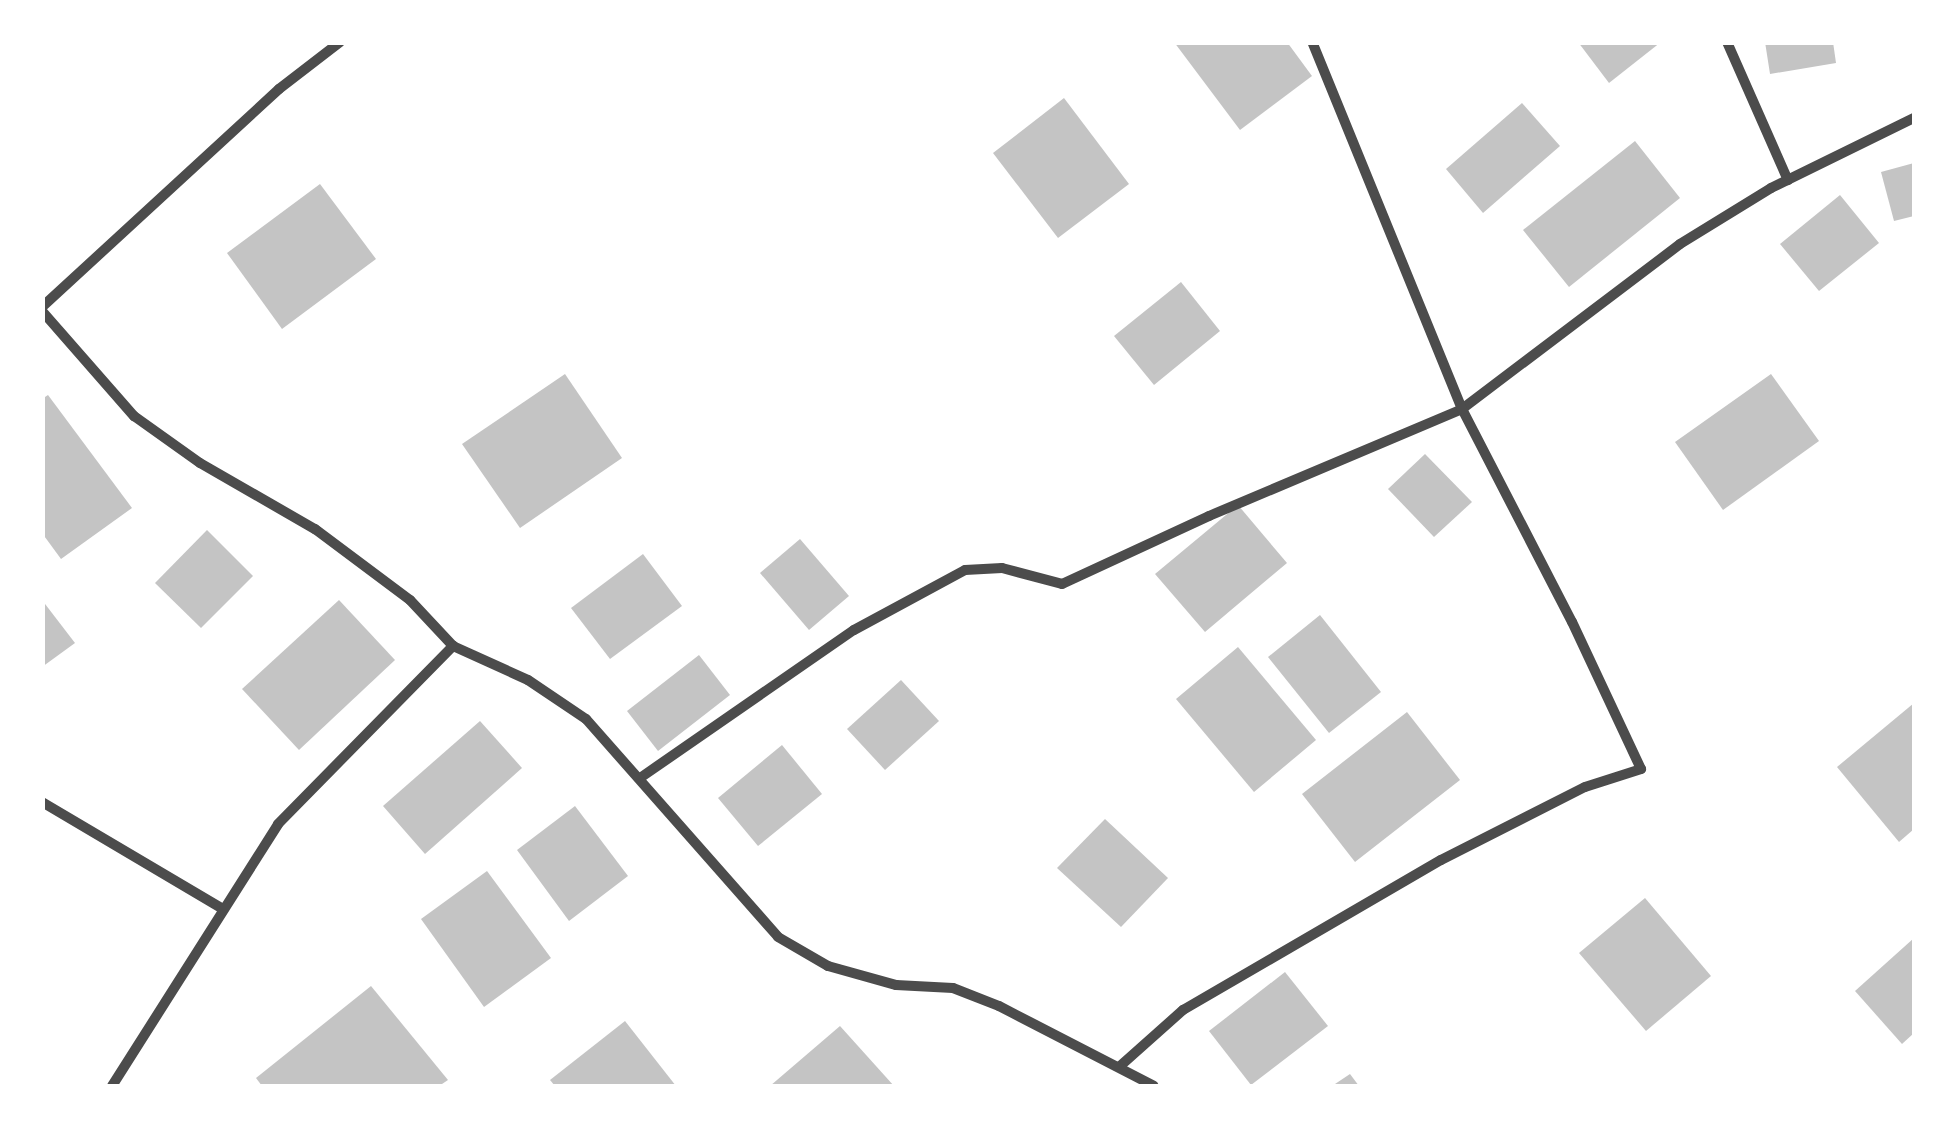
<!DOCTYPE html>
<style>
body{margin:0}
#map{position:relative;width:1957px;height:1129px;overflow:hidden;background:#fff;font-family:"Exo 2",sans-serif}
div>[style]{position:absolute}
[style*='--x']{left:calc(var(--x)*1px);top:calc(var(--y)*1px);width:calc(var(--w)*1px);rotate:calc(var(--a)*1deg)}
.building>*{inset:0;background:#c4c4c4}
.minor>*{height:10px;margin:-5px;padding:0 5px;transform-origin:5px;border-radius:5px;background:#4c4c4c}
span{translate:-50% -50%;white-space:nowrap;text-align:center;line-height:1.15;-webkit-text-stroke:10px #fff;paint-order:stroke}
.frame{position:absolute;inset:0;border:45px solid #fff;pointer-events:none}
</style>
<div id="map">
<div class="building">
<div style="clip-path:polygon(1174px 42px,1287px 42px,1312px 76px,1240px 130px)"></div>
<div style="clip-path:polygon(1578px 42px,1661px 42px,1609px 83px)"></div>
<div style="clip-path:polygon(1765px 42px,1833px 42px,1836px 63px,1770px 74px)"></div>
<div style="clip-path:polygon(1064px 98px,1129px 184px,1058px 238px,993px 153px)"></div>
<div style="clip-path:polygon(1522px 103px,1560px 146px,1483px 213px,1446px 169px)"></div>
<div style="clip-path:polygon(1635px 141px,1680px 198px,1569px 287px,1523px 230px)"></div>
<div style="clip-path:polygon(1914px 163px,1914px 216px,1894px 221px,1881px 172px)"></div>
<div style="clip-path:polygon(320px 184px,376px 259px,282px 329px,227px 253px)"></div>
<div style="clip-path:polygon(1840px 195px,1879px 243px,1819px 291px,1780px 244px)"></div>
<div style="clip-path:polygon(1181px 282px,1220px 331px,1154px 385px,1114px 336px)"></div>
<div style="clip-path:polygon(565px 374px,622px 458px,520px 528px,462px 444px)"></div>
<div style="clip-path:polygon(1771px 374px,1819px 441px,1723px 510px,1675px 442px)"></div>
<div style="clip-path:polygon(48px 395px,132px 508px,61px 559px,42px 533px,42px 399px)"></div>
<div style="clip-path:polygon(1425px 454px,1472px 502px,1434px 537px,1388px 489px)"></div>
<div style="clip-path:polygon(1238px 505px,1287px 563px,1205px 632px,1155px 574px)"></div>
<div style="clip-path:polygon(207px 530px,253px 576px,201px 628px,155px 583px)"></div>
<div style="clip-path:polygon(800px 539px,849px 596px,809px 630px,760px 573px)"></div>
<div style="clip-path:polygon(643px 554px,682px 606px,610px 659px,571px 608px)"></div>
<div style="clip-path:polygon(42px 600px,75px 643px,42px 667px)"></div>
<div style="clip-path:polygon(339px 600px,395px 660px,299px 750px,242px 689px)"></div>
<div style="clip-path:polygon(1320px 615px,1381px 692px,1329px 733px,1268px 657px)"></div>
<div style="clip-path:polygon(1238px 647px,1316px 740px,1254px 792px,1176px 699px)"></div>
<div style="clip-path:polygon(699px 655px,730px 695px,658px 751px,627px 711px)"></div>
<div style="clip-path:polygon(901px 680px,939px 721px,885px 770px,847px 729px)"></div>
<div style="clip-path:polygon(1914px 703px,1914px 829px,1899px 842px,1837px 767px)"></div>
<div style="clip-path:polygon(1407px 712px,1460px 780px,1355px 862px,1302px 794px)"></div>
<div style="clip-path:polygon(480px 721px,522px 768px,425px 854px,383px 806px)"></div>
<div style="clip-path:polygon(782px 745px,822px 794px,758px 846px,718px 798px)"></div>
<div style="clip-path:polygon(575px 806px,628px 876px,569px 921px,517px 850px)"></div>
<div style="clip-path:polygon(1105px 819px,1168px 878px,1121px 927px,1057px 868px)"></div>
<div style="clip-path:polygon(487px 871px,551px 958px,484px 1007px,421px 919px)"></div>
<div style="clip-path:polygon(1645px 898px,1711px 976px,1646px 1031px,1579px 953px)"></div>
<div style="clip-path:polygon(1914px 938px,1914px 1033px,1902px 1044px,1855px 991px)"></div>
<div style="clip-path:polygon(1285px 972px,1328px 1026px,1251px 1085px,1209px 1031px)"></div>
<div style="clip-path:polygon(371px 986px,448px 1080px,439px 1086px,262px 1086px,256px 1078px)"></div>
<div style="clip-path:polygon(625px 1021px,676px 1086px,555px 1086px,550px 1080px)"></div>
<div style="clip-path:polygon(840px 1026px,894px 1086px,770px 1086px)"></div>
<div style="clip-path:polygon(1350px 1074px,1359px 1086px,1332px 1086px)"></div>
</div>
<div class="minor">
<div style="--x:1727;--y:42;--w:151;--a:66.2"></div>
<div style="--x:42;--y:307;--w:322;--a:-42.6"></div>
<div style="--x:279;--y:89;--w:77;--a:-37.6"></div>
<div style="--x:42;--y:311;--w:140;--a:48.8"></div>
<div style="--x:134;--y:416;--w:81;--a:35.5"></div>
<div style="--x:200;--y:463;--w:133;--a:29.9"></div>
<div style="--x:315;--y:529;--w:119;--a:36.8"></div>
<div style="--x:410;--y:600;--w:63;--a:46.9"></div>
<div style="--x:640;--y:778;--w:260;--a:-34.7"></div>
<div style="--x:854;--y:630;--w:126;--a:-28.4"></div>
<div style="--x:965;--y:570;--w:37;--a:-3"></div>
<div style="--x:1002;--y:568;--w:62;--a:14.9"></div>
<div style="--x:1062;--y:584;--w:162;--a:-24.8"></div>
<div style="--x:1209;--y:516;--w:275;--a:-22.9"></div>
<div style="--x:1462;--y:409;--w:273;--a:-37.1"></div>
<div style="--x:1680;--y:244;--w:107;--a:-31.6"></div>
<div style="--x:1771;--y:188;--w:159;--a:-26.1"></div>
<div style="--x:42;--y:802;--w:210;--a:30.6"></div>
<div style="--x:1119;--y:1067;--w:86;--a:-41.7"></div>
<div style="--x:1183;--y:1010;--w:298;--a:-30.2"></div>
<div style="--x:1441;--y:860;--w:161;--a:-26.9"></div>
<div style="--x:1585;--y:787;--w:59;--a:-17.8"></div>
<div style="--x:1641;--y:769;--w:162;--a:-115.1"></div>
<div style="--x:1572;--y:622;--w:240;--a:-117.3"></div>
<div style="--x:1462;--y:409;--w:396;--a:-112.2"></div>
<div style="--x:112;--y:1086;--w:310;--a:-57.6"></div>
<div style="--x:278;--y:824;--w:250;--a:-45.5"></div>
<div style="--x:453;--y:646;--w:82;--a:24.4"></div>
<div style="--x:528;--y:680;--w:70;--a:33.9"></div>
<div style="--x:586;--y:719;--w:290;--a:48.6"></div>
<div style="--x:778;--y:937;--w:58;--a:30.1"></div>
<div style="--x:828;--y:966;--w:71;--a:15.6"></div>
<div style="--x:896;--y:985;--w:57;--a:3"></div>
<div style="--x:953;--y:988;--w:49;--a:21.4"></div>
<div style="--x:999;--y:1006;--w:174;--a:27.3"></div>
</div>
<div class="frame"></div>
</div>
